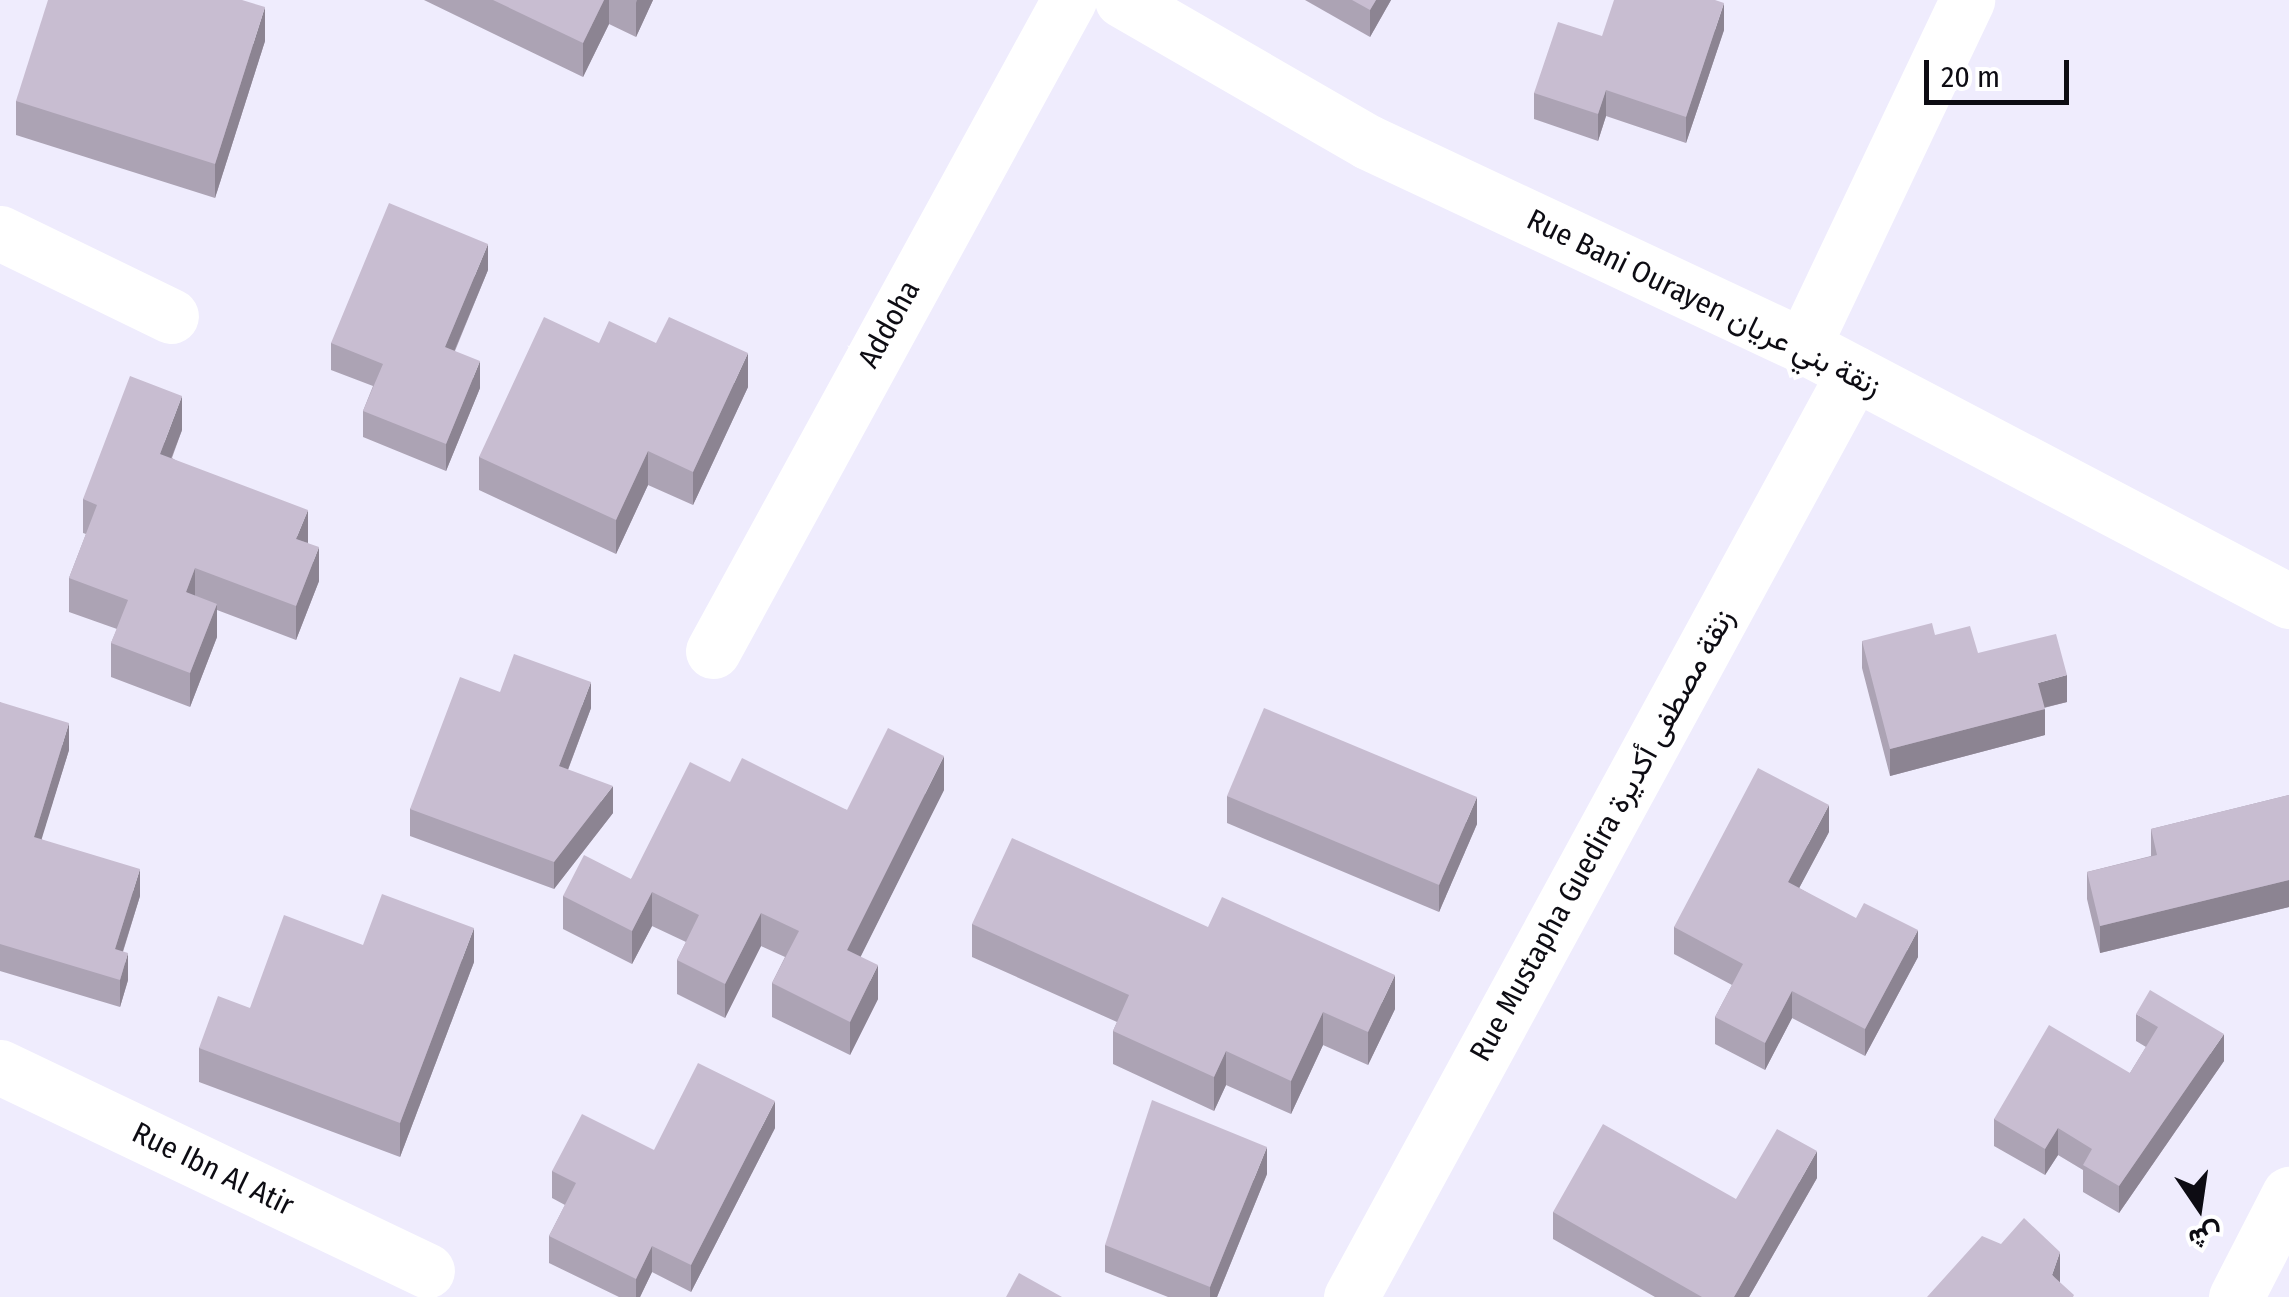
<!DOCTYPE html>
<meta charset="utf-8">
<style>
body{margin:0}
#map{position:relative;width:2289px;height:1297px;overflow:hidden;background:#efecfd;font-family:"Fira Sans Condensed",Vazirmatn,sans-serif}
div>[style]{position:absolute}
[style*='--x']{left:calc(var(--x)*1px);top:calc(var(--y)*1px);width:calc(var(--w)*1px);rotate:calc(var(--a)*1deg)}
.minor>*{height:55px;margin:-27.5px;padding:0 27.5px;transform-origin:27.5px;border-radius:27.5px;background:#fff}
.wall>*{inset:0;background:#aca3b4}
.shaded-wall>*{inset:0;background:#8c8492}
.building>*{inset:0;background:#c8bdd1}
span{translate:-50% -50%;white-space:nowrap;text-align:center;line-height:1.15;-webkit-text-stroke:9px #fff;paint-order:stroke}
.street-label{font-size:30px;color:#0d0c13}
.north{position:absolute;left:2149px;top:1157px;width:100px;height:100px;-webkit-text-stroke:8px #fff;paint-order:stroke;rotate:167deg;font-size:28px;font-weight:700;line-height:40px;text-align:center;color:#0d0c13}
.north::after{content:'';display:block;margin:auto;width:35px;height:45px;background:#0d0c13;clip-path:polygon(50% 0,100% 100%,50% 72%,0 100%)}
.scale{position:absolute;left:1924px;top:60px;width:145px;height:45px;box-sizing:border-box;border:5px solid #0d0c13;border-top:0;padding-left:12px;font-size:30px;line-height:35px;white-space:nowrap;color:#0d0c13;-webkit-text-stroke:8px #fff;paint-order:stroke}
</style>
<div id="map">
<div class="minor">
<div style="--x:1122;--y:0;--w:284;--a:30"></div>
<div style="--x:1368;--y:142;--w:480;--a:25.1"></div>
<div style="--x:1803;--y:346;--w:549;--a:27.69"></div>
<div style="--x:0;--y:233;--w:190;--a:25.9"></div>
<div style="--x:1803;--y:346;--w:383;--a:-64.6"></div>
<div style="--x:713;--y:651;--w:742;--a:-61.33"></div>
<div style="--x:0;--y:1067;--w:473;--a:25.5"></div>
<div style="--x:1351;--y:1297;--w:1052;--a:-61.44"></div>
<div style="--x:2236;--y:1297;--w:116;--a:-62.8"></div>
</div>
<div class="wall">
<div style="clip-path:polygon(424px 0,653px 0,636px 37px,609px 24px,583px 77px)"></div>
<div style="clip-path:polygon(1305px 0,1391px 0,1370px 37px)"></div>
<div style="clip-path:polygon(1724px 30px,1686px 143px,1606px 116px,1598px 141px,1534px 119px,1534px 93px,1602px 36px)"></div>
<div style="clip-path:polygon(265px 41px,215px 198px,16px 135px,16px 101px)"></div>
<div style="clip-path:polygon(488px 270px,455px 351px,480px 388px,446px 471px,363px 437px,363px 411px,373px 386px,331px 370px,331px 343px)"></div>
<div style="clip-path:polygon(599px 343px,748px 387px,693px 505px,648px 485px,616px 554px,479px 490px,479px 457px)"></div>
<div style="clip-path:polygon(182px 430px,172px 458px,308px 543px,319px 581px,296px 640px,217px 610px,217px 637px,190px 707px,111px 677px,111px 643px,117px 629px,69px 612px,69px 578px,86px 534px,83px 533px,83px 499px)"></div>
<div style="clip-path:polygon(1935px 635px,2067px 702px,2044px 708px,2045px 735px,1890px 776px,1862px 668px,1862px 641px)"></div>
<div style="clip-path:polygon(500px 692px,591px 708px,568px 770px,613px 813px,554px 889px,410px 836px,410px 809px)"></div>
<div style="clip-path:polygon(0 702px,69px 750px,41px 839px,140px 896px,123px 952px,128px 980px,120px 1007px,0 971px)"></div>
<div style="clip-path:polygon(730px 782px,847px 810px,944px 790px,860px 957px,878px 999px,850px 1055px,772px 1017px,772px 983px,785px 957px,761px 946px,725px 1018px,677px 994px,677px 960px,686px 942px,652px 926px,632px 964px,563px 929px,563px 896px,631px 879px)"></div>
<div style="clip-path:polygon(2289px 795px,2289px 907px,2100px 953px,2087px 899px,2087px 872px,2151px 856px,2151px 829px)"></div>
<div style="clip-path:polygon(1227px 796px,1477px 824px,1439px 912px,1227px 823px)"></div>
<div style="clip-path:polygon(1829px 832px,1799px 888px,1918px 957px,1865px 1056px,1792px 1018px,1765px 1070px,1715px 1044px,1715px 1017px,1732px 985px,1674px 954px,1674px 927px)"></div>
<div style="clip-path:polygon(972px 924px,1208px 927px,1395px 1009px,1368px 1065px,1323px 1045px,1291px 1114px,1226px 1085px,1214px 1111px,1113px 1064px,1113px 1031px,1117px 1022px,972px 957px)"></div>
<div style="clip-path:polygon(363px 945px,474px 962px,400px 1157px,199px 1082px,199px 1048px,250px 1008px)"></div>
<div style="clip-path:polygon(2136px 1014px,2224px 1061px,2119px 1213px,2083px 1192px,2083px 1170px,2058px 1155px,2045px 1175px,1994px 1146px,1994px 1119px,2130px 1073px,2146px 1047px,2136px 1041px)"></div>
<div style="clip-path:polygon(775px 1128px,691px 1292px,652px 1272px,640px 1297px,619px 1297px,549px 1263px,549px 1236px,565px 1205px,552px 1198px,552px 1171px)"></div>
<div style="clip-path:polygon(1267px 1174px,1217px 1297px,1168px 1297px,1105px 1272px,1105px 1245px)"></div>
<div style="clip-path:polygon(1817px 1178px,1749px 1297px,1655px 1297px,1553px 1239px,1553px 1212px,1736px 1199px)"></div>
</div>
<div class="shaded-wall">
<div style="clip-path:polygon(604px 0,609px 0,609px 24px,583px 77px,583px 43px)"></div>
<div style="clip-path:polygon(637px 0,653px 0,636px 37px,636px 3px)"></div>
<div style="clip-path:polygon(1376px 0,1391px 0,1370px 37px,1370px 10px)"></div>
<div style="clip-path:polygon(1724px 3px,1724px 30px,1686px 143px,1686px 117px)"></div>
<div style="clip-path:polygon(265px 7px,265px 41px,215px 198px,215px 164px)"></div>
<div style="clip-path:polygon(1606px 90px,1606px 116px,1598px 141px,1598px 114px)"></div>
<div style="clip-path:polygon(488px 244px,488px 270px,445px 373px,445px 347px)"></div>
<div style="clip-path:polygon(748px 353px,748px 387px,693px 505px,693px 472px)"></div>
<div style="clip-path:polygon(480px 361px,480px 388px,446px 471px,446px 444px)"></div>
<div style="clip-path:polygon(182px 396px,182px 430px,160px 487px,160px 454px)"></div>
<div style="clip-path:polygon(648px 451px,648px 485px,616px 554px,616px 520px)"></div>
<div style="clip-path:polygon(308px 510px,308px 543px,296px 539px)"></div>
<div style="clip-path:polygon(319px 547px,319px 581px,296px 640px,296px 606px)"></div>
<div style="clip-path:polygon(195px 568px,195px 602px,186px 592px)"></div>
<div style="clip-path:polygon(217px 604px,217px 637px,190px 707px,190px 673px)"></div>
<div style="clip-path:polygon(2067px 675px,2067px 702px,2038px 709px,2038px 683px)"></div>
<div style="clip-path:polygon(591px 682px,591px 708px,559px 793px,559px 766px)"></div>
<div style="clip-path:polygon(2045px 709px,2045px 735px,1890px 776px,1890px 749px)"></div>
<div style="clip-path:polygon(69px 723px,69px 750px,34px 864px,34px 837px)"></div>
<div style="clip-path:polygon(944px 756px,944px 790px,847px 984px,847px 950px)"></div>
<div style="clip-path:polygon(613px 786px,613px 813px,554px 889px,554px 862px)"></div>
<div style="clip-path:polygon(1477px 797px,1477px 824px,1439px 912px,1439px 885px)"></div>
<div style="clip-path:polygon(1829px 805px,1829px 832px,1788px 909px,1788px 882px)"></div>
<div style="clip-path:polygon(140px 869px,140px 896px,115px 976px,115px 949px)"></div>
<div style="clip-path:polygon(2289px 880px,2289px 907px,2100px 953px,2100px 926px)"></div>
<div style="clip-path:polygon(652px 892px,652px 926px,632px 964px,632px 931px)"></div>
<div style="clip-path:polygon(761px 913px,761px 946px,725px 1018px,725px 984px)"></div>
<div style="clip-path:polygon(474px 928px,474px 962px,400px 1157px,400px 1123px)"></div>
<div style="clip-path:polygon(1918px 930px,1918px 957px,1865px 1056px,1865px 1029px)"></div>
<div style="clip-path:polygon(128px 953px,128px 980px,120px 1007px,120px 980px)"></div>
<div style="clip-path:polygon(878px 965px,878px 999px,850px 1055px,850px 1022px)"></div>
<div style="clip-path:polygon(1395px 975px,1395px 1009px,1368px 1065px,1368px 1032px)"></div>
<div style="clip-path:polygon(1792px 991px,1792px 1018px,1765px 1070px,1765px 1043px)"></div>
<div style="clip-path:polygon(1323px 1012px,1323px 1045px,1291px 1114px,1291px 1081px)"></div>
<div style="clip-path:polygon(2224px 1034px,2224px 1061px,2119px 1213px,2119px 1186px)"></div>
<div style="clip-path:polygon(1226px 1051px,1226px 1085px,1214px 1111px,1214px 1077px)"></div>
<div style="clip-path:polygon(775px 1101px,775px 1128px,691px 1292px,691px 1265px)"></div>
<div style="clip-path:polygon(2058px 1128px,2058px 1155px,2045px 1175px,2045px 1149px)"></div>
<div style="clip-path:polygon(1267px 1147px,1267px 1174px,1217px 1297px,1210px 1297px,1210px 1287px)"></div>
<div style="clip-path:polygon(1817px 1151px,1817px 1178px,1749px 1297px,1734px 1297px)"></div>
<div style="clip-path:polygon(652px 1246px,652px 1272px,640px 1297px,636px 1297px,636px 1279px)"></div>
<div style="clip-path:polygon(2060px 1252px,2060px 1285px,2052px 1275px)"></div>
</div>
<div class="building">
<div style="clip-path:polygon(48px 0,242px 0,265px 7px,215px 164px,16px 101px)"></div>
<div style="clip-path:polygon(493px 0,604px 0,583px 43px)"></div>
<div style="clip-path:polygon(1352px 0,1376px 0,1370px 10px)"></div>
<div style="clip-path:polygon(1614px 0,1715px 0,1724px 3px,1686px 117px,1606px 90px,1598px 114px,1534px 93px,1558px 22px,1602px 36px)"></div>
<div style="clip-path:polygon(389px 203px,488px 244px,445px 347px,480px 361px,446px 444px,363px 411px,383px 364px,331px 343px)"></div>
<div style="clip-path:polygon(544px 317px,599px 343px,609px 321px,656px 343px,669px 317px,748px 353px,693px 472px,648px 451px,616px 520px,479px 457px)"></div>
<div style="clip-path:polygon(130px 376px,182px 396px,160px 454px,308px 510px,296px 539px,319px 547px,296px 606px,195px 568px,186px 592px,217px 604px,190px 673px,111px 643px,128px 600px,69px 578px,97px 505px,83px 499px)"></div>
<div style="clip-path:polygon(1932px 623px,1935px 635px,1970px 626px,1978px 653px,2056px 634px,2067px 675px,2038px 683px,2045px 709px,1890px 749px,1862px 641px)"></div>
<div style="clip-path:polygon(514px 654px,591px 682px,559px 766px,613px 786px,554px 862px,410px 809px,460px 677px,500px 692px)"></div>
<div style="clip-path:polygon(0 702px,69px 723px,34px 837px,140px 869px,115px 949px,128px 953px,120px 980px,0 944px)"></div>
<div style="clip-path:polygon(1264px 708px,1477px 797px,1439px 885px,1227px 796px)"></div>
<div style="clip-path:polygon(888px 728px,944px 756px,847px 950px,878px 965px,850px 1022px,772px 983px,799px 931px,761px 913px,725px 984px,677px 960px,699px 915px,652px 892px,632px 931px,563px 896px,584px 855px,631px 879px,690px 762px,730px 782px,742px 758px,847px 810px)"></div>
<div style="clip-path:polygon(1758px 768px,1829px 805px,1788px 882px,1856px 918px,1864px 903px,1918px 930px,1865px 1029px,1792px 991px,1765px 1043px,1715px 1017px,1743px 964px,1674px 927px)"></div>
<div style="clip-path:polygon(2289px 795px,2289px 880px,2100px 926px,2087px 872px,2157px 855px,2151px 829px)"></div>
<div style="clip-path:polygon(1012px 838px,1208px 927px,1222px 897px,1395px 975px,1368px 1032px,1323px 1012px,1291px 1081px,1226px 1051px,1214px 1077px,1113px 1031px,1129px 995px,972px 924px)"></div>
<div style="clip-path:polygon(382px 894px,474px 928px,400px 1123px,199px 1048px,218px 996px,250px 1008px,284px 915px,363px 945px)"></div>
<div style="clip-path:polygon(2150px 990px,2224px 1034px,2119px 1186px,2083px 1165px,2092px 1149px,2058px 1128px,2045px 1149px,1994px 1119px,2049px 1025px,2130px 1073px,2158px 1027px,2136px 1014px)"></div>
<div style="clip-path:polygon(698px 1063px,775px 1101px,691px 1265px,652px 1246px,636px 1279px,549px 1236px,576px 1183px,552px 1171px,582px 1114px,654px 1150px)"></div>
<div style="clip-path:polygon(1152px 1100px,1267px 1147px,1210px 1287px,1105px 1245px)"></div>
<div style="clip-path:polygon(1603px 1124px,1736px 1199px,1777px 1129px,1817px 1151px,1734px 1297px,1702px 1297px,1553px 1212px)"></div>
<div style="clip-path:polygon(2024px 1218px,2060px 1252px,2052px 1275px,2074px 1295px,2073px 1297px,1927px 1297px,1982px 1236px,2001px 1244px)"></div>
<div style="clip-path:polygon(1019px 1273px,1062px 1297px,1006px 1297px)"></div>
</div>
<div class="street-label">
<span style="left:1704px;top:303px;rotate:26deg">Rue Bani Ourayen زنقة بني عريان</span>
<span style="left:889px;top:324px;rotate:-61deg">Addoha</span>
<span style="left:1602px;top:835px;rotate:-61deg">Rue Mustapha Guedira زنقة مصطفى أكديرة</span>
<span style="left:213px;top:1169px;rotate:26deg">Rue Ibn Al Atir</span>
</div>
<div class="north">ش</div>
<div class="scale">20 m</div>
</div>
